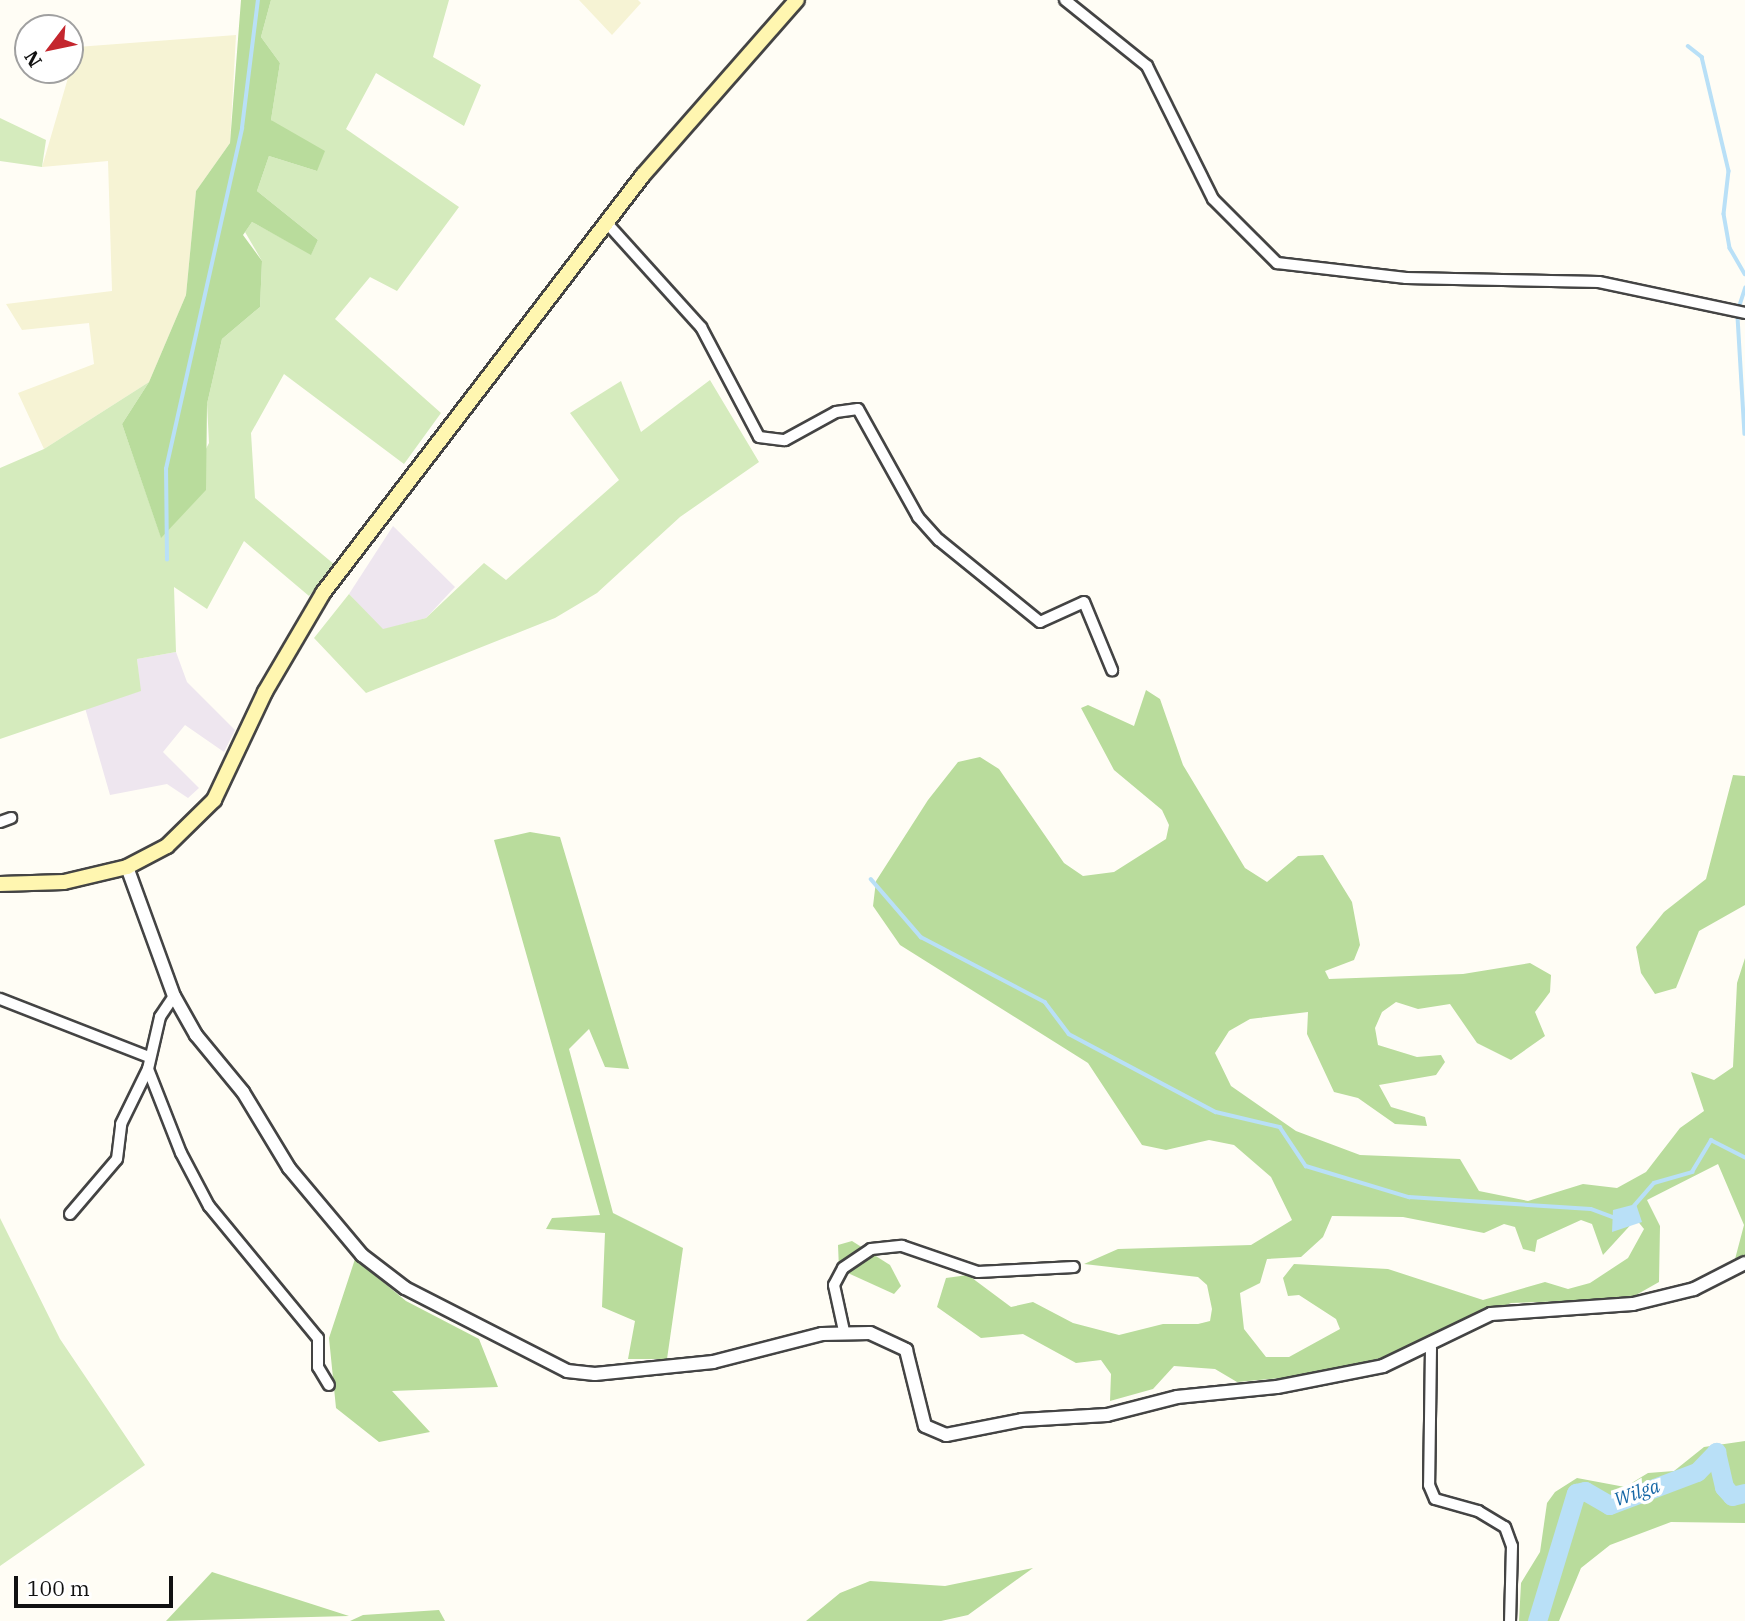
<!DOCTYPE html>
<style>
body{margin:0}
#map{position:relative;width:1745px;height:1621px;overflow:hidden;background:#fffdf5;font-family:"IBM Plex Serif",serif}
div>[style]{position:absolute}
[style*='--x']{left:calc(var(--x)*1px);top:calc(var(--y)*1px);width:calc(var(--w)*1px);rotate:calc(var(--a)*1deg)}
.industrial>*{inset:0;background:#eee6ef}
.farmland>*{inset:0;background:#f6f3d4}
.green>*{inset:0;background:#d5ebbd}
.forest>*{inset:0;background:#b9dc9c}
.water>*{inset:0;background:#b9e0f7}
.stream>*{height:3.5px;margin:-1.75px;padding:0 1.75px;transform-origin:1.75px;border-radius:1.75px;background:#b9e0f7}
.river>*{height:19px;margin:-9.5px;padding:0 9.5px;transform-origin:9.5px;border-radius:9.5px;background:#b9e0f7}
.roads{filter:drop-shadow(2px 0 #444) drop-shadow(-2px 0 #444) drop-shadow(0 2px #444) drop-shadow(0 -2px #444)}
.minor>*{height:10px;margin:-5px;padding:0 5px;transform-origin:5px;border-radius:5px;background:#fff}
.tertiary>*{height:12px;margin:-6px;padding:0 6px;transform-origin:6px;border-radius:6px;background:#fff}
.secondary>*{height:14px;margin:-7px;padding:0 7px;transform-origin:7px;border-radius:7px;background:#fff6b0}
span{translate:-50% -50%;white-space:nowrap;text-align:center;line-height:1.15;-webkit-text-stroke:7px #fff;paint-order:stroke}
.water-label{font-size:19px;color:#1768a6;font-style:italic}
.north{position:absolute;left:14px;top:14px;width:70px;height:70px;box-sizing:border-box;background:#fff;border:2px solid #a0a0a0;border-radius:50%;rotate:238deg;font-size:19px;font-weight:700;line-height:28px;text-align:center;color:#111}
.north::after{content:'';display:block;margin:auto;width:24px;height:32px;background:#c4262e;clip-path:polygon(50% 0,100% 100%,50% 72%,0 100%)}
.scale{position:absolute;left:14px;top:1576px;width:159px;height:32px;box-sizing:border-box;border:4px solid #111;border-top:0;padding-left:9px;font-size:21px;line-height:24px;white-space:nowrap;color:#111;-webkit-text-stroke:5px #fff;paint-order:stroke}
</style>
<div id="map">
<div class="industrial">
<div style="clip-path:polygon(393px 526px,455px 587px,426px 618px,382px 630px,349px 594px)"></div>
<div style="clip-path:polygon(176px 652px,187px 682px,235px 730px,224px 752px,185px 725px,163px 752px,199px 788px,188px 798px,167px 784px,110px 795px,85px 708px,140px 691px,137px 659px)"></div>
</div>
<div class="farmland">
<div style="clip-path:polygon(579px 0,638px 0,641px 3px,612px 35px)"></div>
<div style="clip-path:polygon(236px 35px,230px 143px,196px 191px,186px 295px,149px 382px,44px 449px,18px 393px,94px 364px,89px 323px,22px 330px,6px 304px,112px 291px,108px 161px,42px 167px,77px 47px)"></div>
</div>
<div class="green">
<div style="clip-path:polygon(271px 0,449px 0,433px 57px,481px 85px,464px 126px,376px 73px,346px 129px,459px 207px,397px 291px,370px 277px,335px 319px,441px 413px,404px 464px,284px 374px,251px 433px,255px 498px,335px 565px,309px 596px,244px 541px,207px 609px,174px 587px,176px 652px,137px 659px,141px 691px,0 739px,0 468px,44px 449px,149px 382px,122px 424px,161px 537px,209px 443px,207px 404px,222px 339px,260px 307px,262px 261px,245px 232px,252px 222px,311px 254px,318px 240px,257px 191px,269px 156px,317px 171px,271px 120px,280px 63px,261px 37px)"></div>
<div style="clip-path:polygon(0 118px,46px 140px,42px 167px,0 161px)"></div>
<div style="clip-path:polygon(710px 380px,759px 462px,680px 517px,597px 593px,555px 618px,366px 693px,314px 638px,349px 594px,383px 629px,426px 618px,484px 563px,506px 580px,619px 480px,570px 413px,621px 381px,641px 432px)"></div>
<div style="clip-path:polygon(0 1218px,60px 1339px,145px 1465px,0 1566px)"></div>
</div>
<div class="forest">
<div style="clip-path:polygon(241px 0,271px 0,261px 37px,280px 63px,271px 120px,325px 151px,317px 171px,269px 156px,257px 191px,318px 240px,311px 255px,252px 222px,243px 235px,262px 261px,260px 307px,222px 339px,207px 404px,206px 490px,161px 538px,122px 424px,149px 382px,186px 295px,196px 191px,230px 143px)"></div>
<div style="clip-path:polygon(evenodd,1146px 690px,1160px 699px,1183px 765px,1245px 868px,1267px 882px,1298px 856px,1323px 855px,1352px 902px,1360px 945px,1354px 960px,1325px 971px,1329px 979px,1463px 974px,1530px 963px,1551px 975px,1550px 992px,1535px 1012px,1545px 1036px,1511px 1060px,1477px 1043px,1450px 1004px,1418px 1009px,1396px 1002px,1382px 1012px,1375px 1028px,1378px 1045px,1417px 1057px,1441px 1055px,1445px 1062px,1436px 1075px,1379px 1085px,1391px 1107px,1425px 1117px,1427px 1126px,1395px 1124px,1358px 1098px,1334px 1092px,1307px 1034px,1308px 1012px,1250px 1019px,1229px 1031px,1215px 1053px,1231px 1086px,1296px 1131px,1360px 1155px,1460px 1159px,1479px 1191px,1528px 1201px,1583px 1184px,1617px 1188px,1646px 1172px,1680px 1128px,1704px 1111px,1691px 1072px,1714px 1080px,1733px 1067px,1737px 983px,1745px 958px,1745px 1255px,1734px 1263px,1744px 1225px,1718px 1164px,1647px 1200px,1660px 1226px,1659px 1282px,1629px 1299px,1511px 1303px,1404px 1351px,1326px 1374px,1237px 1382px,1215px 1369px,1174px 1366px,1153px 1389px,1110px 1401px,1111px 1374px,1101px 1360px,1076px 1363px,1023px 1334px,981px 1338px,937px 1307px,946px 1278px,968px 1275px,1011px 1307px,1033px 1302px,1073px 1323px,1119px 1335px,1163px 1324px,1198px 1324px,1210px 1321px,1212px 1309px,1207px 1285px,1198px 1277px,1084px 1264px,1118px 1249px,1251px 1245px,1292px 1220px,1271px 1177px,1234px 1145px,1209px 1140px,1166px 1150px,1142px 1145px,1088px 1063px,900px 945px,873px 906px,876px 881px,928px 800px,958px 762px,980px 757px,999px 769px,1064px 863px,1083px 876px,1114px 872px,1166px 839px,1169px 825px,1162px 810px,1114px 770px,1081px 708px,1088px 705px,1134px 726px,1146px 690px,1332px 1216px,1403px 1217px,1484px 1233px,1504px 1224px,1515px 1227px,1523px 1249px,1535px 1252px,1537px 1240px,1581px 1220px,1592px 1224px,1603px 1255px,1636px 1219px,1644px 1229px,1628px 1258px,1590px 1283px,1568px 1289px,1545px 1282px,1483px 1300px,1388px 1269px,1294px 1264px,1283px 1278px,1288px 1296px,1299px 1295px,1336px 1319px,1340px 1329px,1289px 1357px,1266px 1357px,1244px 1329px,1240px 1293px,1260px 1283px,1267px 1259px,1301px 1257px,1323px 1237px,1332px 1216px)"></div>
<div style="clip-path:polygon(1733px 775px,1745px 776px,1745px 905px,1699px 931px,1676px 988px,1655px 994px,1641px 973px,1636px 947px,1664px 912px,1706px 879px)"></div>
<div style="clip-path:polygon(530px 832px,560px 837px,629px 1069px,605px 1067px,589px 1029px,569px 1049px,613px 1213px,683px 1248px,667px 1359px,628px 1359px,635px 1321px,602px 1307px,605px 1233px,546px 1229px,552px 1218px,600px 1215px,494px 840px)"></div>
<div style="clip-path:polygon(852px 1241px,890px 1265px,901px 1286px,894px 1294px,839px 1269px,838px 1245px)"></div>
<div style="clip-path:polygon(355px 1259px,406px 1301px,479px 1339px,498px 1387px,392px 1391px,430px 1432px,379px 1442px,336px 1408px,329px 1338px)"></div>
<div style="clip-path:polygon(1745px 1441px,1745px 1523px,1671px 1522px,1610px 1545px,1581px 1568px,1559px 1621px,1519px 1621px,1521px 1583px,1540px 1552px,1547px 1503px,1555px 1492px,1577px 1478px,1625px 1487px,1648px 1473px,1674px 1471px,1704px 1447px)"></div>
<div style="clip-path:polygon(1033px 1568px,968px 1615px,941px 1621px,806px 1621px,840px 1593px,870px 1581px,945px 1586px)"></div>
<div style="clip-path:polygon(212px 1572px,349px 1616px,166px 1621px)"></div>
<div style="clip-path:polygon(439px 1610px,445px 1621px,350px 1621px,363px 1615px)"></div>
</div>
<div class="water">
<div style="clip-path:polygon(1636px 1204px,1642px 1222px,1612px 1232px,1613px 1210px)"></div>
</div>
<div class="stream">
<div style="--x:1688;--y:46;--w:18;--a:38"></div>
<div style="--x:1702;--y:57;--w:117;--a:76.7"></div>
<div style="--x:1729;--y:171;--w:43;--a:96.6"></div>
<div style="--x:1724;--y:214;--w:35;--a:80"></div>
<div style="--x:1730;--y:248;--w:30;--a:60"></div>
<div style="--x:1739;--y:307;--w:20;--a:-72"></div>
<div style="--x:1738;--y:317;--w:117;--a:86.6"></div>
<div style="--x:167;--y:560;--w:91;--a:-90.6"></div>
<div style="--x:166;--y:469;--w:349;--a:-77.4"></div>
<div style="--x:242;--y:128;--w:129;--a:-82.9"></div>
<div style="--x:871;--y:879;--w:77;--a:49.2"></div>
<div style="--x:921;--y:937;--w:140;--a:27.7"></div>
<div style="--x:1045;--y:1002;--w:40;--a:53"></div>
<div style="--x:1069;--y:1034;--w:166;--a:28"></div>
<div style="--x:1216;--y:1112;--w:66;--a:13.2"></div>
<div style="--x:1280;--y:1127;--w:47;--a:56.3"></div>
<div style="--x:1306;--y:1166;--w:108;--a:16.8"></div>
<div style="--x:1409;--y:1197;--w:182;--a:3.8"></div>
<div style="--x:1591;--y:1209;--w:23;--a:20"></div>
<div style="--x:1634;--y:1206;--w:30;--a:-49"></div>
<div style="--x:1654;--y:1183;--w:40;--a:-16"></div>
<div style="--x:1692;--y:1172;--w:37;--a:-59"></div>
<div style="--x:1711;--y:1140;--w:38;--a:27"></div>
</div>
<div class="river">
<div style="--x:1537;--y:1621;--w:134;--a:-73.1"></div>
<div style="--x:1576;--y:1493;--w:9;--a:-13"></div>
<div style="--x:1585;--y:1491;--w:28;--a:30"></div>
<div style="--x:1609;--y:1505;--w:94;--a:-20.6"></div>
<div style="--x:1697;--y:1472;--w:28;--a:-46"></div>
<div style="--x:1716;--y:1452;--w:36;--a:77"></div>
<div style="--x:1724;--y:1487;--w:12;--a:48"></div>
<div style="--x:1732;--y:1496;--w:13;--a:-13"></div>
</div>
<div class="roads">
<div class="minor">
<div style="--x:1065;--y:0;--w:105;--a:38.8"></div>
<div style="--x:1147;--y:66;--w:148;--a:63.6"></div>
<div style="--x:1213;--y:199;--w:91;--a:45"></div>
<div style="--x:1277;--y:263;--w:130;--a:6.6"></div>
<div style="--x:1406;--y:278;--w:193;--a:1.2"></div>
<div style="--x:1599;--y:282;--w:149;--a:12"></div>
<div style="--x:606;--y:222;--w:142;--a:47.9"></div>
<div style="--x:701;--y:327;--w:124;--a:62.2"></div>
<div style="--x:759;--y:437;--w:26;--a:7"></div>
<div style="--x:785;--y:440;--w:58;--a:-28.8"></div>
<div style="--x:836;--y:412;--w:22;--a:-8"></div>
<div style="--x:858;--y:409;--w:124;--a:60.9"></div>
<div style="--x:918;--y:517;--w:31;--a:48"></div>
<div style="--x:939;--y:540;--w:130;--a:39.1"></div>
<div style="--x:1040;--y:622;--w:48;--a:-24.4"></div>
<div style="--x:1084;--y:602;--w:74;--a:67.6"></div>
<div style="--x:0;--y:822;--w:12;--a:-20"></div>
<div style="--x:174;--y:996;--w:25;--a:124"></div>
<div style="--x:160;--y:1017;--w:53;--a:103"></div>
<div style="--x:148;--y:1069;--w:90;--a:68.6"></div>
<div style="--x:181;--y:1153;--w:60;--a:62.2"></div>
<div style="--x:209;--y:1206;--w:171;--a:50.5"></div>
<div style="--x:318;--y:1338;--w:29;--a:90"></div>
<div style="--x:318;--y:1367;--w:21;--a:59"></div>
<div style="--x:0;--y:999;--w:160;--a:21.3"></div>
<div style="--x:70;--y:1214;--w:72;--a:-49.5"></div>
<div style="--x:117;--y:1159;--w:35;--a:-83"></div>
<div style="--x:121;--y:1124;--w:61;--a:-63.9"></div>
<div style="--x:844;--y:1331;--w:47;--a:-102.3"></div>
<div style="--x:834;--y:1285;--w:19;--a:-62"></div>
<div style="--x:843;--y:1268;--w:34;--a:-34"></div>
<div style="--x:871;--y:1249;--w:31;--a:-6"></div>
<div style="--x:902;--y:1246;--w:80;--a:18.9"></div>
<div style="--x:978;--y:1272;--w:96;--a:-3"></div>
<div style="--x:1431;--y:1348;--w:137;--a:90.8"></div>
<div style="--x:1429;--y:1485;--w:15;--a:67"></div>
<div style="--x:1435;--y:1499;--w:45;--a:15.6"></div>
<div style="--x:1478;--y:1511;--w:31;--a:31"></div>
<div style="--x:1505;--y:1527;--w:20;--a:70"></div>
<div style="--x:1512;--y:1546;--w:75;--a:91.5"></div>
</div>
<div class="tertiary">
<div style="--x:127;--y:867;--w:137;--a:70"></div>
<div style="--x:174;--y:996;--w:45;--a:60.6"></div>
<div style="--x:196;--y:1035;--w:74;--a:50.5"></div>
<div style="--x:243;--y:1092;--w:89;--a:58.8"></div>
<div style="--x:289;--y:1168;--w:114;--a:50"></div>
<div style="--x:362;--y:1255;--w:54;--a:37.5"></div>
<div style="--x:405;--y:1288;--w:182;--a:27.1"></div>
<div style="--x:567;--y:1371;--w:28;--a:6"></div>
<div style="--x:595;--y:1374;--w:119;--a:-5.8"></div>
<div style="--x:713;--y:1362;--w:113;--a:-14.4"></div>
<div style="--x:822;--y:1334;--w:48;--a:-1.2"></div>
<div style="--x:870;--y:1333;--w:40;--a:25"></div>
<div style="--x:906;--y:1350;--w:78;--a:76"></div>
<div style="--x:925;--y:1426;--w:23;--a:23"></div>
<div style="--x:946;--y:1435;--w:77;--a:-11.2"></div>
<div style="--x:1022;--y:1420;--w:85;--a:-3.4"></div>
<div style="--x:1107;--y:1415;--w:72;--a:-14.4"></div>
<div style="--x:1177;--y:1397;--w:100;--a:-5.7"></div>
<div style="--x:1277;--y:1387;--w:108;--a:-11.2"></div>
<div style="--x:1383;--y:1366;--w:120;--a:-25.7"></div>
<div style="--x:1491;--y:1314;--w:142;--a:-4"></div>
<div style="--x:1633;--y:1304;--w:63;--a:-13.8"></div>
<div style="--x:1694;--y:1289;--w:57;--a:-27"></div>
</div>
<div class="secondary">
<div style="--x:0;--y:884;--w:64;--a:-1.8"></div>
<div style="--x:64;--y:882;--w:65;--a:-13.4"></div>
<div style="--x:127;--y:867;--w:45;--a:-27.7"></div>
<div style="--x:167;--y:846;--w:66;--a:-44.4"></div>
<div style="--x:214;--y:800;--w:119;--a:-64.7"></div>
<div style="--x:265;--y:692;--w:115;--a:-59.6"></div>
<div style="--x:323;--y:593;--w:526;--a:-52.56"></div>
<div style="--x:643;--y:175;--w:233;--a:-48.7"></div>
</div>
</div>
<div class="water-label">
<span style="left:1637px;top:1493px;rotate:-19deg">Wilga</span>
</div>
<div class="north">N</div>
<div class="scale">100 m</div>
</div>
